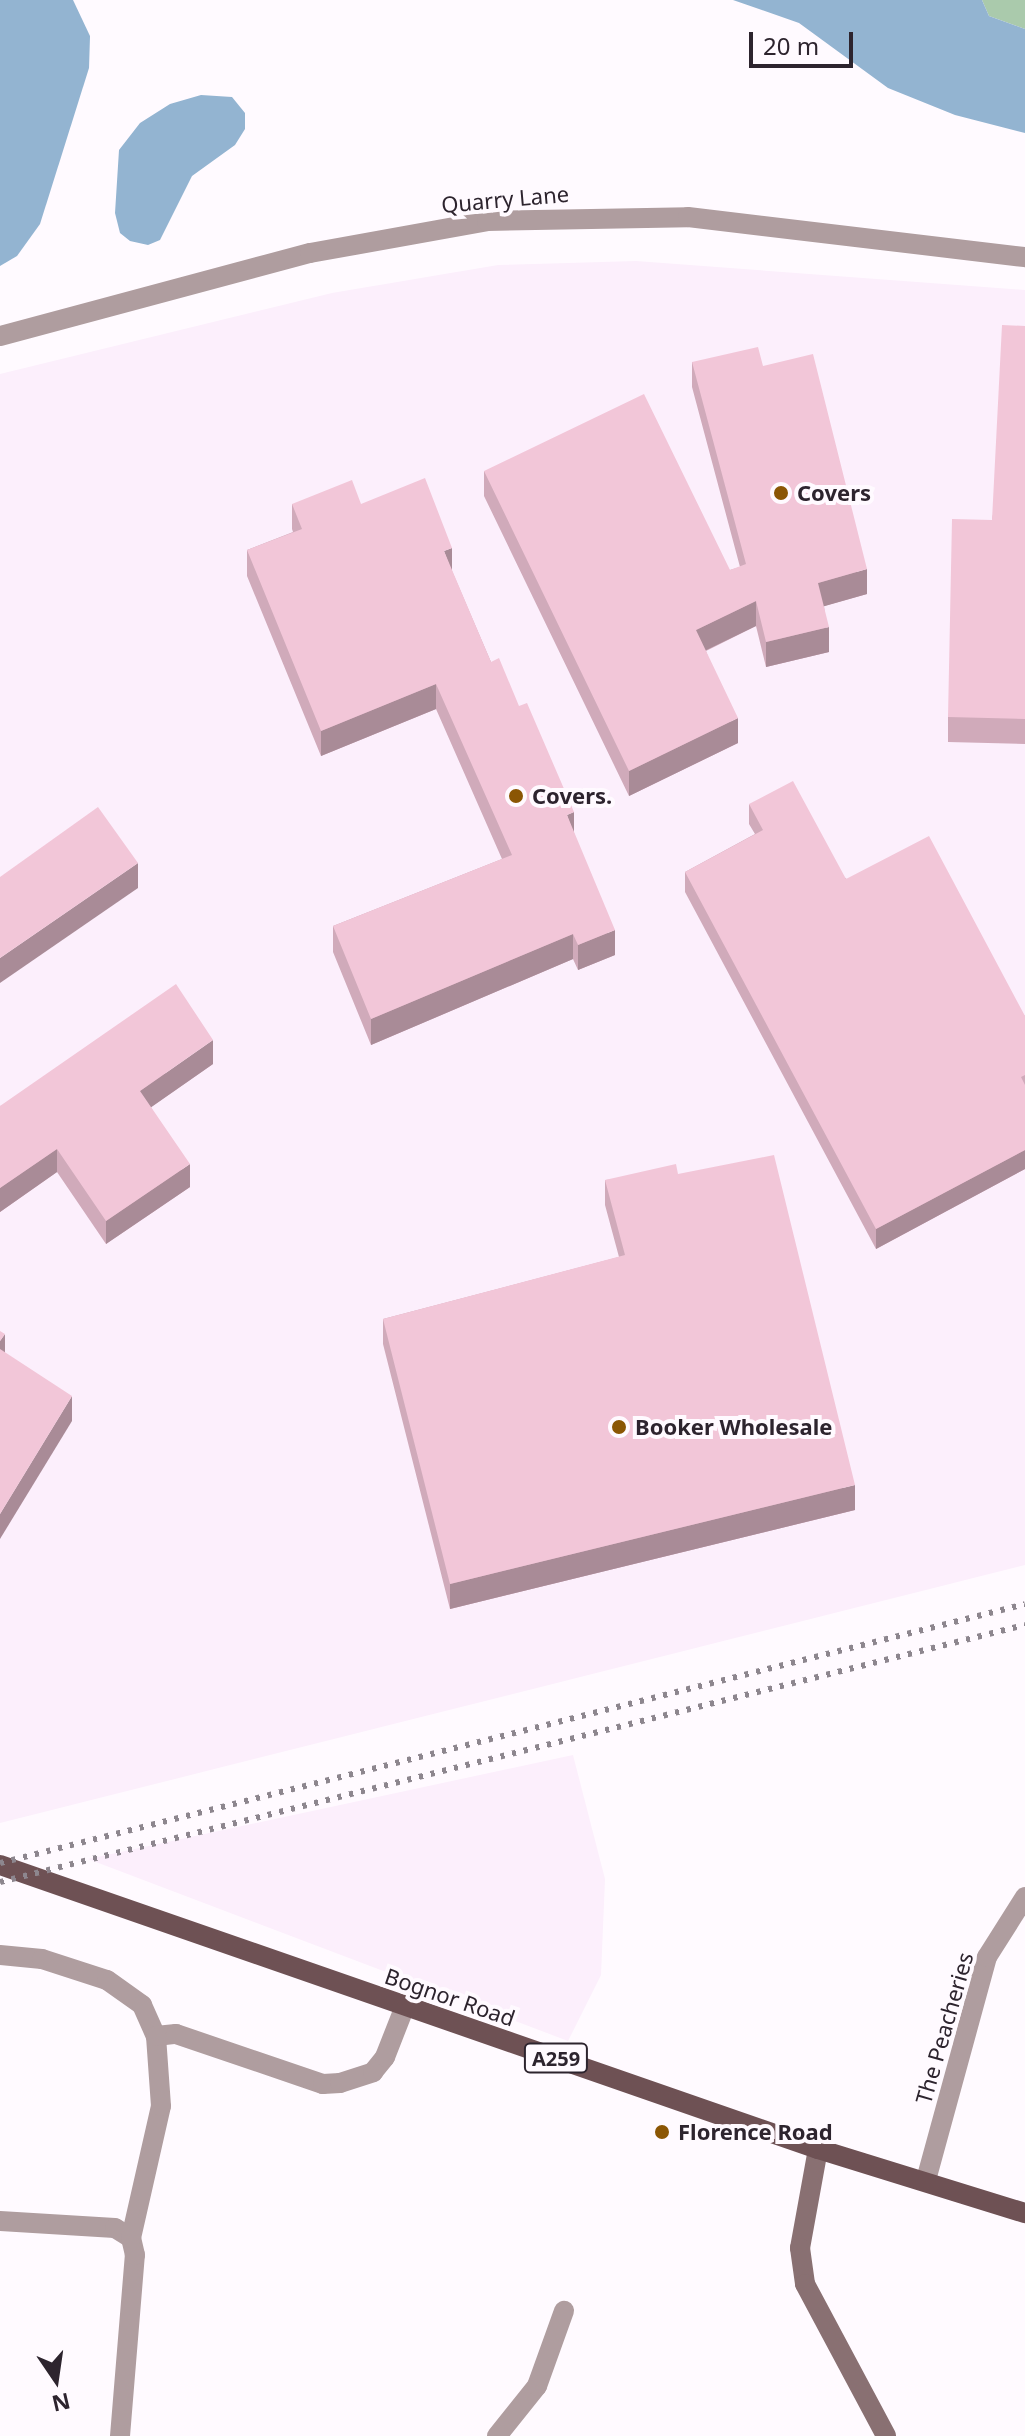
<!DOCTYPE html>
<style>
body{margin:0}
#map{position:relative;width:1025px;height:2436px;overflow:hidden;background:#fffaff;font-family:"Noto Sans",sans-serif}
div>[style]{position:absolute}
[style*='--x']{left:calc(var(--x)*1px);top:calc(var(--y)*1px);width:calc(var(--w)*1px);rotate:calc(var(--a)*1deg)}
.built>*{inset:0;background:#fceffc}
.forest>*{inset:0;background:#aacaac}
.water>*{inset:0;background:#93b4d1}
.street>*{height:20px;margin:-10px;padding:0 10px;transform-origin:10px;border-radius:10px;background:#af9d9f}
.secondary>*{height:20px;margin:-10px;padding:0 10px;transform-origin:10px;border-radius:10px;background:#897072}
.primary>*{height:20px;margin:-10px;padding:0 10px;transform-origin:10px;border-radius:10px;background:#6e5154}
.rail>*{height:6px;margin-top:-3px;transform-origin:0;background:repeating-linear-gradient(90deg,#8d868e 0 4px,transparent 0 12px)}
.wall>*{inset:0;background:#d0aaba}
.shaded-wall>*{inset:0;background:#a98b97}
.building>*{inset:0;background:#f2c6d8}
.dots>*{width:22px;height:22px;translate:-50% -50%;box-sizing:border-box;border:4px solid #fffaff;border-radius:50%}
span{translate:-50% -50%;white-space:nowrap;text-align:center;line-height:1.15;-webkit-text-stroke:8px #fffaff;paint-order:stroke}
.shield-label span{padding:2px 6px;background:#fffaff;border:2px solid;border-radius:6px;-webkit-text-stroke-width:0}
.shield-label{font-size:20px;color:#2d242e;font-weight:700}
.street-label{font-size:22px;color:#2d242e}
.poi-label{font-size:22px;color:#2d242e;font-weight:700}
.left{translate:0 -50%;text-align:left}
.north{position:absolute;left:16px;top:2340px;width:80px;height:80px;-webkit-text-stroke:6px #fffaff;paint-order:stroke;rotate:167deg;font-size:22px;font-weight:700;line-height:32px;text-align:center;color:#2d242e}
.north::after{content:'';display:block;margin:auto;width:28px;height:36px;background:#2d242e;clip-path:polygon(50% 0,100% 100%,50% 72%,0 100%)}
.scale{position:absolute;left:749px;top:32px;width:104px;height:36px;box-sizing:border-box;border:4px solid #2d242e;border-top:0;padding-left:10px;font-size:24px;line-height:28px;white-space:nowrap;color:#2d242e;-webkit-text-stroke:6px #fffaff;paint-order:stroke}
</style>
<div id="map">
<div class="built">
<div style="clip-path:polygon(636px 261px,1025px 290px,1025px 1565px,0 1823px,0 374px,332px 293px,498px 265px)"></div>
<div style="clip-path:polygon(573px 1755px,605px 1879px,601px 1975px,568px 2041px,88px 1859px)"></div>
</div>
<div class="forest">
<div style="clip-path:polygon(982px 0,1025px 0,1025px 29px,989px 16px)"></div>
</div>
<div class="water">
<div style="clip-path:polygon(0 0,73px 0,90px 36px,89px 68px,40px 224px,17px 256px,0 266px)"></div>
<div style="clip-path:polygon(733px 0,982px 0,989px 16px,1025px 29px,1025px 133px,955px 115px,888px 88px,799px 23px)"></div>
<div style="clip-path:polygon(201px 95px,232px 97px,245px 113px,245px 129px,235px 145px,192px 176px,160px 240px,148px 245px,130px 241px,120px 233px,115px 213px,119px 150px,140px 123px,170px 104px)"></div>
</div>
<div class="street">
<div style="--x:0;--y:336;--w:321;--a:-15"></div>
<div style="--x:310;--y:253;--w:180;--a:-10.2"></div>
<div style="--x:487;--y:221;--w:201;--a:-1.1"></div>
<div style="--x:688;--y:217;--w:339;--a:6.8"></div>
<div style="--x:0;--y:1955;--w:42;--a:5.4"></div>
<div style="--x:42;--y:1959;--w:68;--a:17.9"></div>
<div style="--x:107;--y:1980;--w:43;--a:35.5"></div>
<div style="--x:142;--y:2005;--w:34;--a:66"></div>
<div style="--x:926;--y:2180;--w:231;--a:-74.7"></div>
<div style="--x:987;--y:1957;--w:71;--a:-57.7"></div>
<div style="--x:0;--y:2221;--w:115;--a:3.5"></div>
<div style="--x:115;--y:2228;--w:19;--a:32"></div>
<div style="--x:120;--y:2436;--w:182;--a:-85.3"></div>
<div style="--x:135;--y:2255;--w:17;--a:-103"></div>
<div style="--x:131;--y:2238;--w:135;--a:-77.2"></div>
<div style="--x:161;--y:2106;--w:70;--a:-94.1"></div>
<div style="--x:156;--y:2036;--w:20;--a:-6"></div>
<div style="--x:176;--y:2034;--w:155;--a:18.8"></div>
<div style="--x:323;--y:2084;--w:17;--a:-3"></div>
<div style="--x:340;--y:2083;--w:35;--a:-18"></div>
<div style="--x:373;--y:2072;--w:19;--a:-51"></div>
<div style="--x:385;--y:2057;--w:55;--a:-68.6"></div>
<div style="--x:497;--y:2436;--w:64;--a:-51.3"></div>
<div style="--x:537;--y:2386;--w:80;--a:-70.2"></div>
</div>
<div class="secondary">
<div style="--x:818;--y:2149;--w:101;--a:100.3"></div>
<div style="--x:800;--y:2248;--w:36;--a:82"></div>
<div style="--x:805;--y:2284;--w:172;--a:61.9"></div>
</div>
<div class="primary">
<div style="--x:0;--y:1865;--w:866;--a:19.15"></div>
<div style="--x:818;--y:2149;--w:217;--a:17.2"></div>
</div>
<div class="rail">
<div style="--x:0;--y:1863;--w:1057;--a:-14.18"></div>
<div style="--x:0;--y:1882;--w:1057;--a:-14.08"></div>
</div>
<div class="wall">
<div style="clip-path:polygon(1025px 326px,1025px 744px,948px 742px,948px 717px,992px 520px)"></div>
<div style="clip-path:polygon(692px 362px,763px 366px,867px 594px,824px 606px,829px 652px,766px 667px,756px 626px,706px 651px,738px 743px,629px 796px,484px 496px,484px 471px,730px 570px,740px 567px,692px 387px)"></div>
<div style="clip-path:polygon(292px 504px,361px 504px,452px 571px,491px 662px,574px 833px,615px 955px,578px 970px,573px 959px,371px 1045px,333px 952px,333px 926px,502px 859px,436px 709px,321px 756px,247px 576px,247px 550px,293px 532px,292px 529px)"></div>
<div style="clip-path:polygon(749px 804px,1025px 1016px,1025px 1169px,876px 1249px,685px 892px,685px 872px,755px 834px,749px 824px)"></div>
<div style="clip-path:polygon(213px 1064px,151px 1107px,190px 1187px,106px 1244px,57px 1172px,0 1212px,0 1106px)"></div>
<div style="clip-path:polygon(678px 1174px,855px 1510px,450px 1609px,383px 1344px,383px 1319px,619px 1257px,605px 1205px,605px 1180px)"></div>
</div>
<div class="shaded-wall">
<div style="clip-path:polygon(452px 548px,452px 573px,444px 551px)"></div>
<div style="clip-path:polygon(867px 569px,867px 594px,818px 608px,818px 583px)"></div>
<div style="clip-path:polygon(756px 601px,756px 626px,696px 655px,696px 630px)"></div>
<div style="clip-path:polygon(829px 627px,829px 652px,766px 667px,766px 642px)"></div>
<div style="clip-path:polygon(436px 684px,436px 709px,321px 756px,321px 731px)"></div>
<div style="clip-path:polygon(738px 718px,738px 743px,629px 796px,629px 771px)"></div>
<div style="clip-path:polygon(574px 812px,574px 837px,567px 815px)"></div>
<div style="clip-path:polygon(138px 863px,138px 888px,0 983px,0 958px)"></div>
<div style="clip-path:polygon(615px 930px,615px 955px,578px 970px,578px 945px)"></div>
<div style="clip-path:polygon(573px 934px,573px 959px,371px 1045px,371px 1019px)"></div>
<div style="clip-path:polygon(213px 1040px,213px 1064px,140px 1115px,140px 1091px)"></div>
<div style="clip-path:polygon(57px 1149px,57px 1172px,0 1212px,0 1188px)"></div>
<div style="clip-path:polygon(1025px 1150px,1025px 1169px,876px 1249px,876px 1229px)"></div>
<div style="clip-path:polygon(190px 1164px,190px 1187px,106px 1244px,106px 1221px)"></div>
<div style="clip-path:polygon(5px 1334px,5px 1359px,0 1366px,0 1341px)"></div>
<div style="clip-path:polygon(72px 1396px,72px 1421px,0 1539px,0 1514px)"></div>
<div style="clip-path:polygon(855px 1485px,855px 1510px,450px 1609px,450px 1584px)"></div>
</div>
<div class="building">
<div style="clip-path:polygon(1002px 325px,1025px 326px,1025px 719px,948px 717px,952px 519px,992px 520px)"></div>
<div style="clip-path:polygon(758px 347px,763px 366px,813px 354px,867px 569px,818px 583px,829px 627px,766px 642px,756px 601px,696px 630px,738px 718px,629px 771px,484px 471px,644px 394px,730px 570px,746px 564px,692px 362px)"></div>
<div style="clip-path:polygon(425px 478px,452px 548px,444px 551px,491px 662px,499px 658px,519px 706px,527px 703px,574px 812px,567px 815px,615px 930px,578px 945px,573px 934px,371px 1019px,333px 926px,512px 855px,436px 684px,321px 731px,247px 550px,302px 529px,292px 504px,352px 480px,361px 504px)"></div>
<div style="clip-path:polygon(793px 781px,846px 879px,929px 836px,1025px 1016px,1025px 1075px,1021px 1077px,1025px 1085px,1025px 1150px,876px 1229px,685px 872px,763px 830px,749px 804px)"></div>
<div style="clip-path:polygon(98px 807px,138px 863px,0 958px,0 877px)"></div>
<div style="clip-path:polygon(176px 984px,213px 1040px,140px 1091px,190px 1164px,106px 1221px,57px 1149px,0 1188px,0 1106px)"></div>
<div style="clip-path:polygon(774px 1155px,855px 1485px,450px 1584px,383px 1319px,625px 1255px,605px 1180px,676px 1164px,678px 1174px)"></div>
<div style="clip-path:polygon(0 1331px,5px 1334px,0 1341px)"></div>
<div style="clip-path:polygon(0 1349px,72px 1396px,0 1514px)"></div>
</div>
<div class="dots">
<div style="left:781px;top:493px;background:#8b5604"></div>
<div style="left:516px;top:796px;background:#8b5604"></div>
<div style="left:619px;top:1427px;background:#8b5604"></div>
<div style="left:662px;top:2132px;background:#8b5604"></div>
</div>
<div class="shield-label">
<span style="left:556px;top:2058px">A259</span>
</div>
<div class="street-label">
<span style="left:505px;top:199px;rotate:-5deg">Quarry Lane</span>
<span style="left:450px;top:1997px;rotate:19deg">Bognor Road</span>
<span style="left:944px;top:2028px;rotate:-74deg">The Peacheries</span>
</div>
<div class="poi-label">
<span class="left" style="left:797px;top:493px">Covers</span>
<span class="left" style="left:532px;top:796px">Covers.</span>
<span class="left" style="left:635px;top:1427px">Booker Wholesale</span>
<span class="left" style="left:678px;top:2132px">Florence Road</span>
</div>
<div class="north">N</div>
<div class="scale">20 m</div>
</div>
